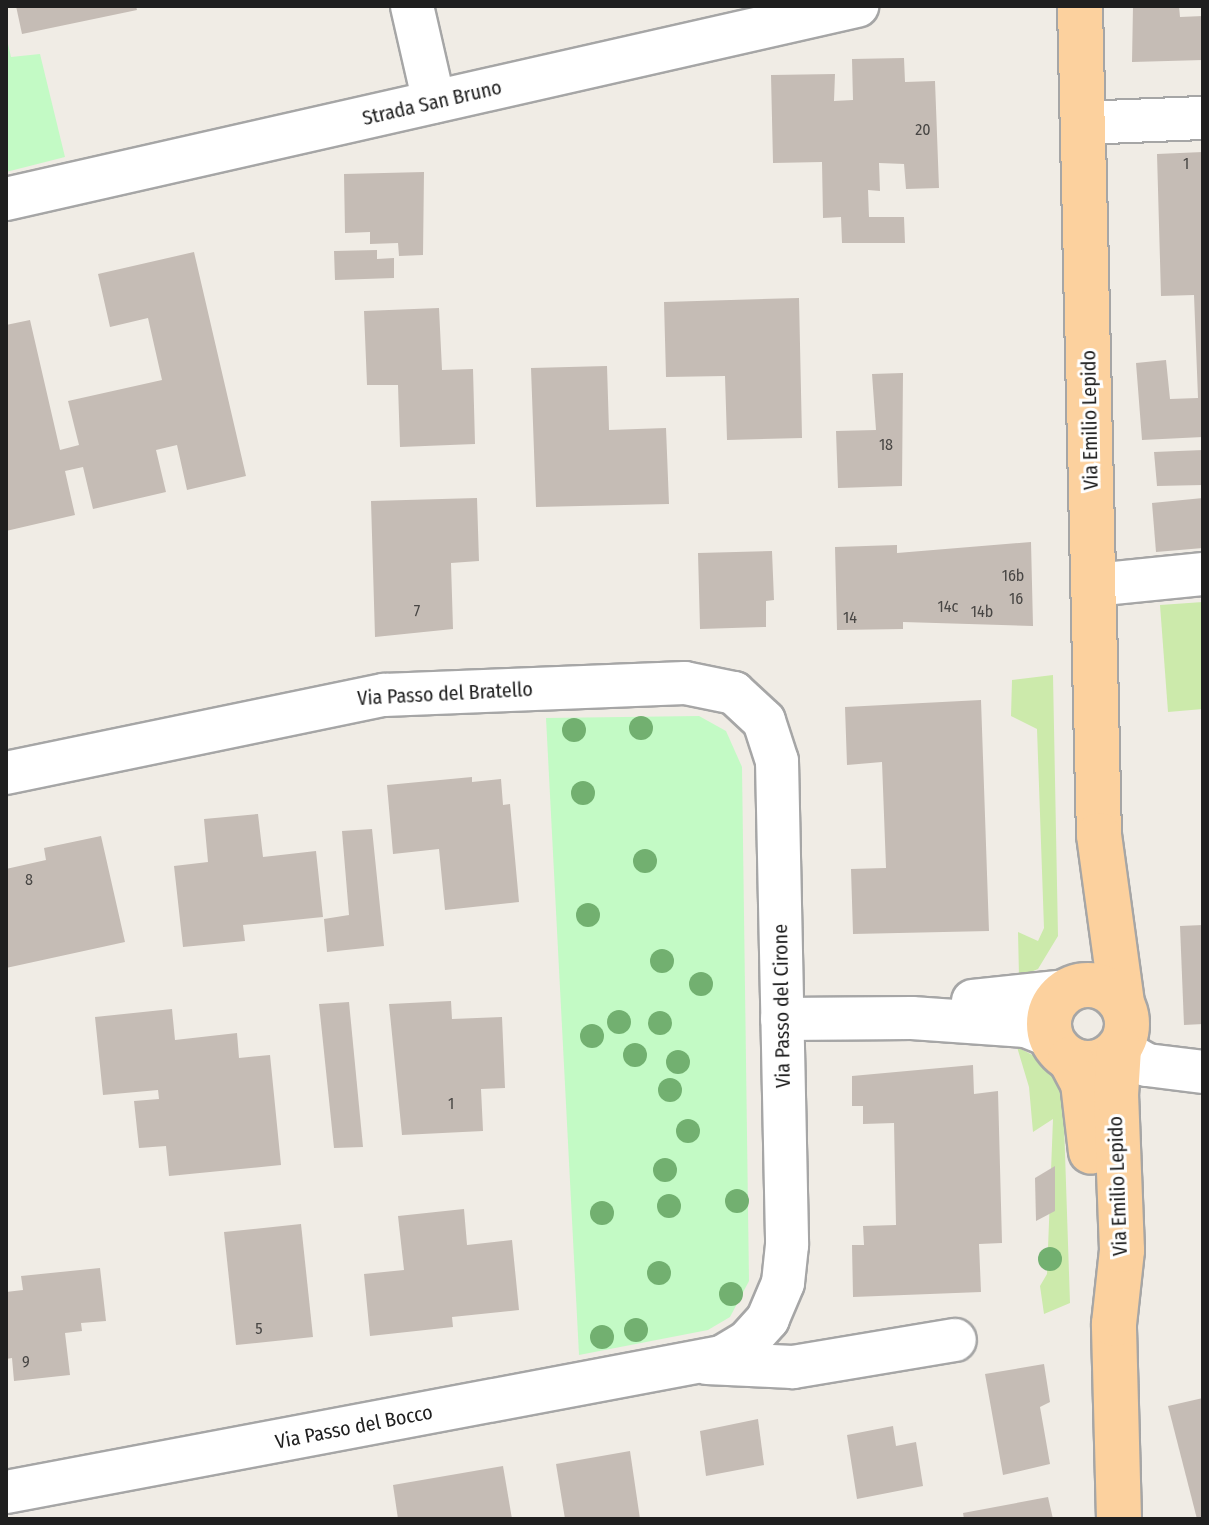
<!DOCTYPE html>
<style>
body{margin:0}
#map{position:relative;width:1209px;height:1525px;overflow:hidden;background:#f0ece5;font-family:"Fira Sans Condensed",sans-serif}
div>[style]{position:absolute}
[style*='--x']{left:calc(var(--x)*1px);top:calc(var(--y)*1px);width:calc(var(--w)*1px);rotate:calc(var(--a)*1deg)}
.grass>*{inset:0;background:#cceaab}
.park>*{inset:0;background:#c3fac5}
.building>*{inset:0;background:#c5bcb5}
.roads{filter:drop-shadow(2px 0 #a6a6a6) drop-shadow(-2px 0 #a6a6a6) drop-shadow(0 2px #a6a6a6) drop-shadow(0 -2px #a6a6a6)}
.minor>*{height:42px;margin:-21px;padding:0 21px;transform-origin:21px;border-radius:21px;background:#fff}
.major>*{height:44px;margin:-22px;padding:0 22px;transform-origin:22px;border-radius:22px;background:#fcd19e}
.major>.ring{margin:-22px;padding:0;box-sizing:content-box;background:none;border:44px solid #fcd19e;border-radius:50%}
.trees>*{width:24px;height:24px;margin:-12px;border-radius:50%;background:#72b070}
span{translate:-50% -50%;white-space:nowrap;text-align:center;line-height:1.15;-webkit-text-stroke:6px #fff;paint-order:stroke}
.number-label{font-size:16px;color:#484644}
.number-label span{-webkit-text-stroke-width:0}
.street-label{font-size:20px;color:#1f1f1f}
.frame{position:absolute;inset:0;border:8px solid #1f1f1f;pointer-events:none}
</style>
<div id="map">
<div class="grass">
<div style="clip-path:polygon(1203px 602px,1203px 709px,1168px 712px,1160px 605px)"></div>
<div style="clip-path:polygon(1053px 675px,1058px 936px,1038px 969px,1019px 977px,1018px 932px,1038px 941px,1044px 928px,1037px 729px,1011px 716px,1012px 680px)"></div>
<div style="clip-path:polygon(1017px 1047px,1046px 1062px,1063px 1093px,1070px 1303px,1044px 1314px,1040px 1286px,1047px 1274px,1053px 1119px,1033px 1132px,1029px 1087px)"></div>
</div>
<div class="park">
<div style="clip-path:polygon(6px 35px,11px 57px,40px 54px,65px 157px,6px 172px)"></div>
<div style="clip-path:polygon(699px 716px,726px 731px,742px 767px,749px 1281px,730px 1317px,708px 1330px,579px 1355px,546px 718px)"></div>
</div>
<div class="building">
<div style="clip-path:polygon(16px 6px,136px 6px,137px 10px,22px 34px)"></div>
<div style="clip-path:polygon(1133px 6px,1179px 6px,1180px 17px,1203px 16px,1203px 60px,1132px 62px)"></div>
<div style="clip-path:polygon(904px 58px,905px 82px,935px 81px,939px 188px,906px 189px,904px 164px,879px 163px,880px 191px,868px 190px,869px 217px,904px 217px,905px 243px,842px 243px,841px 217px,823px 218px,822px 162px,773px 163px,771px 75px,835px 74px,834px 101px,853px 100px,852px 59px)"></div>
<div style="clip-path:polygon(1203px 152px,1203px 437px,1142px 440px,1136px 363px,1166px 360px,1170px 399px,1198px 398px,1194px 295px,1161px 296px,1157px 154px)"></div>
<div style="clip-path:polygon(424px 172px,423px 255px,399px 256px,398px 243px,370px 244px,370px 232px,345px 233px,344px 174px)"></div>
<div style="clip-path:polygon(377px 250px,377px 259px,394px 258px,394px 278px,335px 280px,334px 251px)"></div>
<div style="clip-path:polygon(194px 252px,246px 476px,187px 490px,177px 445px,156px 450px,166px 492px,93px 509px,83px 467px,65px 471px,75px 515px,6px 531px,6px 325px,30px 320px,60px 450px,79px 445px,68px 401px,162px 380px,148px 318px,110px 327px,98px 274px)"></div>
<div style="clip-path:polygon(799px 298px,802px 438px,727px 440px,725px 376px,666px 377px,664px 302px)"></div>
<div style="clip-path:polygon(439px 308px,442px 370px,473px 369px,475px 444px,400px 447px,398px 385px,367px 385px,364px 311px)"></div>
<div style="clip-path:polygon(607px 366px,609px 430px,666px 428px,669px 504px,536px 507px,531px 368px)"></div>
<div style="clip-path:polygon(903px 373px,902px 486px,838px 488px,836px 431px,876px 430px,872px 374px)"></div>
<div style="clip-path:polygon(1203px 450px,1203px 485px,1157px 486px,1154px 452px)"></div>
<div style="clip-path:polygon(477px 498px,479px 561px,451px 563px,453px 629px,375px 637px,371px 501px)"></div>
<div style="clip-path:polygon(1203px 498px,1203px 548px,1156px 552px,1152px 503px)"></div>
<div style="clip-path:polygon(1031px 542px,1033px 626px,903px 622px,903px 629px,837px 630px,835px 547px,897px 545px,897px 553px)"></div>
<div style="clip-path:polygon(772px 551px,774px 600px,766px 601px,766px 627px,700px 629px,698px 553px)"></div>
<div style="clip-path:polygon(981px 700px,989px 931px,853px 934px,851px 869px,886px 868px,882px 762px,847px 765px,845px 707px)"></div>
<div style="clip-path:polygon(472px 777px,472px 782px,501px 779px,503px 805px,510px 804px,519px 902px,445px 910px,439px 849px,393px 854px,387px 785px)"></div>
<div style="clip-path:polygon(258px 814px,263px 857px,316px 851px,323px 917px,243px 925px,245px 941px,183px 947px,174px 866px,208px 862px,204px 819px)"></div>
<div style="clip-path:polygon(372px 829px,384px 946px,327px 952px,324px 919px,349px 915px,342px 831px)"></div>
<div style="clip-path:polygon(101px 836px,125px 942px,6px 968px,6px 869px,46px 860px,44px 848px)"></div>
<div style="clip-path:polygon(1203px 925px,1203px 1024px,1184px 1025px,1180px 926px)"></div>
<div style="clip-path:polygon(451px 1001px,452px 1019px,502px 1017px,505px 1088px,481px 1089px,483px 1131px,402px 1135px,389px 1004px)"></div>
<div style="clip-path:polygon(349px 1002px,363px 1147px,334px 1148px,319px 1004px)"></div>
<div style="clip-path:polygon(172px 1009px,175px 1040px,237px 1033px,239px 1058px,270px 1055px,281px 1165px,169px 1176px,166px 1146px,139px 1148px,134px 1101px,159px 1099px,158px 1090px,103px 1095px,95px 1017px)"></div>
<div style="clip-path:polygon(973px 1065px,974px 1094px,998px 1091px,1002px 1243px,979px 1244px,981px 1292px,853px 1297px,852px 1245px,864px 1245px,863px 1226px,896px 1225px,894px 1123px,863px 1124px,863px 1106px,852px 1106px,852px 1076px)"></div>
<div style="clip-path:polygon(1055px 1166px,1055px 1211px,1036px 1221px,1035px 1178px)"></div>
<div style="clip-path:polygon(464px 1209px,467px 1245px,512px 1240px,519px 1310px,452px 1317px,453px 1327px,370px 1336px,364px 1274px,404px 1270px,398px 1216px)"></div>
<div style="clip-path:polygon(301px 1224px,313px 1337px,236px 1345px,224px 1232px)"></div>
<div style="clip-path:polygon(100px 1268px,106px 1321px,81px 1323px,82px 1331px,65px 1333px,70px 1375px,14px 1381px,12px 1358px,6px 1359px,6px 1292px,23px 1290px,21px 1276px)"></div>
<div style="clip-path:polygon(1044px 1364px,1050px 1402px,1040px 1407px,1050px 1464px,1003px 1475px,985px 1374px)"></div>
<div style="clip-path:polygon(1203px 1398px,1203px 1519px,1197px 1519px,1168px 1406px)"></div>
<div style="clip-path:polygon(758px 1419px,764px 1465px,706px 1476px,700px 1431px)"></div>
<div style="clip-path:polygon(893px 1426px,896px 1446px,916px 1442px,923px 1486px,857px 1499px,847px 1435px)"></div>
<div style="clip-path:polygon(630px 1451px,640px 1519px,565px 1519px,556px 1464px)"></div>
<div style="clip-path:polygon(503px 1466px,512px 1519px,398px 1519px,393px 1485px)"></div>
<div style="clip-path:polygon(1048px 1497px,1053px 1519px,964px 1519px,963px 1513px)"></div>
</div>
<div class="roads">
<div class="minor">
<div style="--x:412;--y:6;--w:98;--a:77.1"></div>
<div style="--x:1082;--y:123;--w:121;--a:-2.4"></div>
<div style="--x:6;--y:199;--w:873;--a:-12.78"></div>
<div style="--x:1094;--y:585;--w:110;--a:-5.8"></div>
<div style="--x:6;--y:773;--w:386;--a:-11.7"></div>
<div style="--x:384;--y:695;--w:301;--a:-2.3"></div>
<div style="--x:685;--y:683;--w:50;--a:11.5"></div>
<div style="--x:734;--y:693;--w:41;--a:43"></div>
<div style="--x:764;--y:721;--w:42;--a:72"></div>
<div style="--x:777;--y:761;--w:484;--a:88.8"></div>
<div style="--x:787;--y:1245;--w:38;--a:96"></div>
<div style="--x:783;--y:1283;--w:39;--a:113"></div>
<div style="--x:768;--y:1319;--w:31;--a:132"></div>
<div style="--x:747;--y:1342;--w:29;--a:149"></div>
<div style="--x:722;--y:1357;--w:729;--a:169.32"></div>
<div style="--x:973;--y:1001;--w:95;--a:-6.1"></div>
<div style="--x:782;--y:1019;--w:130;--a:-0.4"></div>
<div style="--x:912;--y:1018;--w:114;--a:4"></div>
<div style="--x:1026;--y:1026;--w:27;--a:22"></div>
<div style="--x:1119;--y:1049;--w:32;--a:30"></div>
<div style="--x:1147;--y:1065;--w:56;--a:7.1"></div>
<div style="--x:707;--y:1363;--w:86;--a:2.7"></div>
<div style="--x:793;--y:1367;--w:164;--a:-9.5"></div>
</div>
<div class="major">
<div style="--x:1080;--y:6;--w:829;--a:88.69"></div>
<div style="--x:1099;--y:835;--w:171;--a:82.2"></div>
<div class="ring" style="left:1049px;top:985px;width:34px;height:34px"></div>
<div style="--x:1070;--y:1059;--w:27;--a:62"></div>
<div style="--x:1083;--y:1083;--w:69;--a:83.4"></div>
<div style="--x:1119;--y:1519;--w:195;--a:-91.5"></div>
<div style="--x:1114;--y:1324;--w:74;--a:-83.8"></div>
<div style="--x:1122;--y:1250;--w:155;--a:-92.2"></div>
<div style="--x:1116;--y:1095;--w:46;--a:-86.3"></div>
</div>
</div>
<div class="trees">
<div style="left:641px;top:728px"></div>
<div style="left:574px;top:730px"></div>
<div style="left:583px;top:793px"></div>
<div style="left:645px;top:861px"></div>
<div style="left:588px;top:915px"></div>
<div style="left:662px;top:961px"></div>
<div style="left:701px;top:984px"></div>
<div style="left:619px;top:1022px"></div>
<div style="left:660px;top:1023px"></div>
<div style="left:592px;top:1036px"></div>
<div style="left:635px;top:1055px"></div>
<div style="left:678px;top:1062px"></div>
<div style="left:670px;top:1090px"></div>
<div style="left:688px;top:1131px"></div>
<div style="left:665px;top:1170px"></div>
<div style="left:737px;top:1201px"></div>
<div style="left:669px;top:1206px"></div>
<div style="left:602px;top:1213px"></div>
<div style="left:1050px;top:1259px"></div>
<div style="left:659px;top:1273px"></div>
<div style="left:731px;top:1294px"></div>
<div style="left:636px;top:1330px"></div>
<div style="left:602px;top:1337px"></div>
</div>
<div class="number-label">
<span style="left:923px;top:130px">20</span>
<span style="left:1186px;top:164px">1</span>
<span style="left:886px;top:445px">18</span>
<span style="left:1013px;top:576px">16b</span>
<span style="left:1016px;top:599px">16</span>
<span style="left:948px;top:607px">14c</span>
<span style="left:417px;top:611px">7</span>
<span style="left:982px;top:612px">14b</span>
<span style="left:850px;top:618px">14</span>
<span style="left:29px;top:880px">8</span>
<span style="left:451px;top:1104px">1</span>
<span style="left:259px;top:1329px">5</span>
<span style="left:26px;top:1362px">9</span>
</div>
<div class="street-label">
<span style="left:432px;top:103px;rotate:-13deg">Strada San Bruno</span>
<span style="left:1090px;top:420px;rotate:-91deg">Via Emilio Lepido</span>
<span style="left:445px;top:694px;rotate:-3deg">Via Passo del Bratello</span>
<span style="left:782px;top:1006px;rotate:-91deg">Via Passo del Cirone</span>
<span style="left:1118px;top:1186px;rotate:-92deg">Via Emilio Lepido</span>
<span style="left:354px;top:1427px;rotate:-11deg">Via Passo del Bocco</span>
</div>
<div class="frame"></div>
</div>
